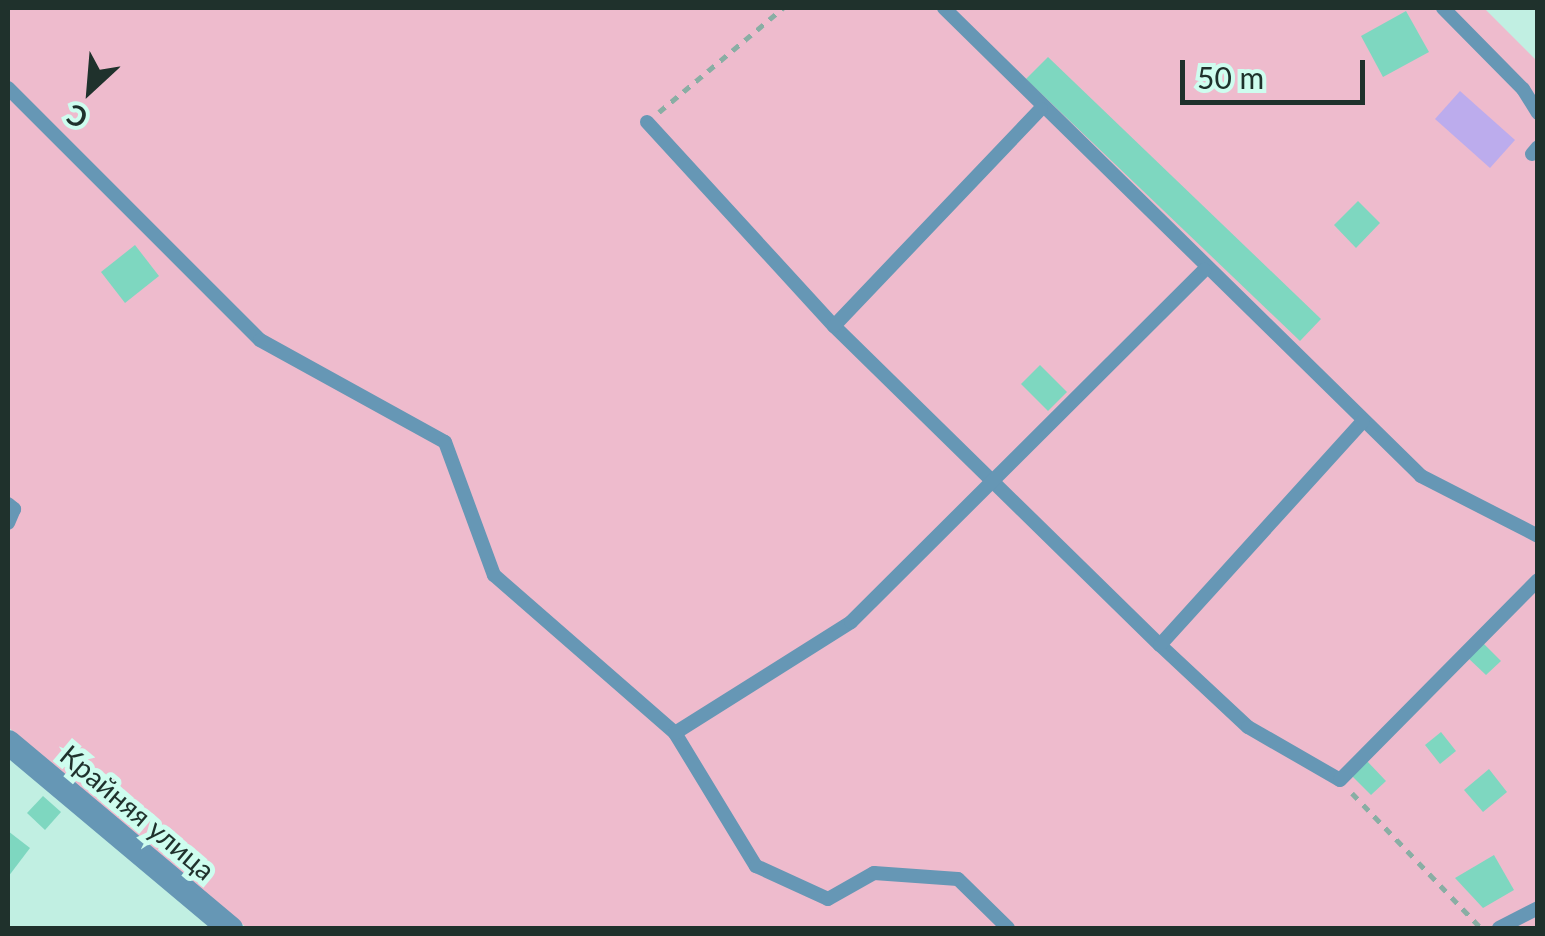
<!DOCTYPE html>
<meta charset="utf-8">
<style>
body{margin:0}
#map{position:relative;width:1545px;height:936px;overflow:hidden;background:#c1efe2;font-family:Lato,sans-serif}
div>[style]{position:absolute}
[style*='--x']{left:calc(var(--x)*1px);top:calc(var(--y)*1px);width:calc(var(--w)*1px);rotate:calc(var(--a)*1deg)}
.green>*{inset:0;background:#eebbcd}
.water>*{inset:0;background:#bcaced}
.building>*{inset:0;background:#7ed7c0}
.path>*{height:5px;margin-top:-2.5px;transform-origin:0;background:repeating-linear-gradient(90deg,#89aea4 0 8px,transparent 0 16px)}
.service>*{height:14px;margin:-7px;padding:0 7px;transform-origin:7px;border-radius:7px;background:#6697b5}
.minor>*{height:25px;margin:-12.5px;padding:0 12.5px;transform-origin:12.5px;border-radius:12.5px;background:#6697b5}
span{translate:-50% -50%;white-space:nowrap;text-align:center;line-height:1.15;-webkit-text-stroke:10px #cefdef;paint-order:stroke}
.street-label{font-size:28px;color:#1f312c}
.frame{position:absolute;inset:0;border:10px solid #1f312c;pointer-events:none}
.north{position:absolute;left:40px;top:40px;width:100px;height:100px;-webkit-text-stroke:8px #cefdef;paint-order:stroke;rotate:206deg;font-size:28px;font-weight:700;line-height:40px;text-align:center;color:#1f312c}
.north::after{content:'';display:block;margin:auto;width:35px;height:45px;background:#1f312c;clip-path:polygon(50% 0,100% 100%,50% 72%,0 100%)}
.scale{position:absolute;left:1180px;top:60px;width:185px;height:45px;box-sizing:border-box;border:5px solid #1f312c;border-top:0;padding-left:12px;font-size:30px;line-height:35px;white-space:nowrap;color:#1f312c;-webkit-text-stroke:8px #cefdef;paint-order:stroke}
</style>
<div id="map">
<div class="green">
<div style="clip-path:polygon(8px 8px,1484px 8px,1537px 61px,1537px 928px,247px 928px,8px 727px)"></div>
</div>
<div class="water">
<div style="clip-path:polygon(1460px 91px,1515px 140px,1490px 168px,1435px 119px)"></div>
</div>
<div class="building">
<div style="clip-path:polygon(1406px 11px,1429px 52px,1383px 77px,1361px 36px)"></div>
<div style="clip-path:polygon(1048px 57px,1321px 319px,1300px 341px,1026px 79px)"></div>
<div style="clip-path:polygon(1358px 201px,1380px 223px,1356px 248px,1334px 225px)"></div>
<div style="clip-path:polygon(135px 245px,159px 276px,125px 303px,101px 272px)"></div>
<div style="clip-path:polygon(1040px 365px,1067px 392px,1048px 411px,1021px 384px)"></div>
<div style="clip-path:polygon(1482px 642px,1501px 661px,1486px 675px,1467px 657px)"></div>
<div style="clip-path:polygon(1441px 732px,1456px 751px,1440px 764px,1425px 745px)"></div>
<div style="clip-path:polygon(1366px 760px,1386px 781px,1371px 795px,1351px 775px)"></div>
<div style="clip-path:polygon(1489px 769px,1507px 792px,1483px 812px,1464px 790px)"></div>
<div style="clip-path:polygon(43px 796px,61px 812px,45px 830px,27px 813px)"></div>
<div style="clip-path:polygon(8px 831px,30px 848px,8px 877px)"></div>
<div style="clip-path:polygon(1494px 855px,1514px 890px,1483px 908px,1455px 878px)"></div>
</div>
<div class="path">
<div style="--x:659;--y:112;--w:162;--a:-40"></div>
<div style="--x:1352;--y:793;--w:187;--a:46.3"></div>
</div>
<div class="service">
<div style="--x:944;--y:8;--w:668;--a:44.45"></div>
<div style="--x:1421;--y:476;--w:131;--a:27.1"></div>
<div style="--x:1443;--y:8;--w:114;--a:45.4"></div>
<div style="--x:1523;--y:89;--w:28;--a:58"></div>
<div style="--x:8;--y:88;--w:356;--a:45"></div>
<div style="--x:260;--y:340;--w:211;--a:28.9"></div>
<div style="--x:445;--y:442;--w:142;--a:69.8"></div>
<div style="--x:494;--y:575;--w:240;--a:41.1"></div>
<div style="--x:675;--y:733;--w:156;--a:58.7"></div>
<div style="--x:756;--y:866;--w:79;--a:24.6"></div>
<div style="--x:828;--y:899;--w:53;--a:-29.5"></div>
<div style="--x:874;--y:873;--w:84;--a:4.1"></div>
<div style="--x:958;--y:879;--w:70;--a:44.4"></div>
<div style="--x:647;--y:122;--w:277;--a:47.5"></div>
<div style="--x:834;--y:326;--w:456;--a:44.4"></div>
<div style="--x:1160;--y:645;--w:120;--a:43"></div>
<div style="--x:1248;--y:727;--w:106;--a:29.9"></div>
<div style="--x:1340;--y:780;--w:281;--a:-45.3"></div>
<div style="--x:1532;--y:154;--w:9;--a:-49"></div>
<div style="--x:834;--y:326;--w:300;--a:-46.4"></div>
<div style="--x:8;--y:504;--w:8;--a:40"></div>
<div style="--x:14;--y:509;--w:15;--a:113"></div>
<div style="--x:1160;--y:645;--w:302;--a:-47.8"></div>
<div style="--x:675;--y:733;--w:208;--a:-32.2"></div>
<div style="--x:851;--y:622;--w:499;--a:-44.9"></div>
<div style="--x:1499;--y:928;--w:44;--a:-27.1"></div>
</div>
<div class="minor">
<div style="--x:8;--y:742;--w:290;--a:40"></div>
</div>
<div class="street-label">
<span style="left:138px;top:812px;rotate:40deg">Крайняя улица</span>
</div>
<div class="frame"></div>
<div class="north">С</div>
<div class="scale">50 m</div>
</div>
